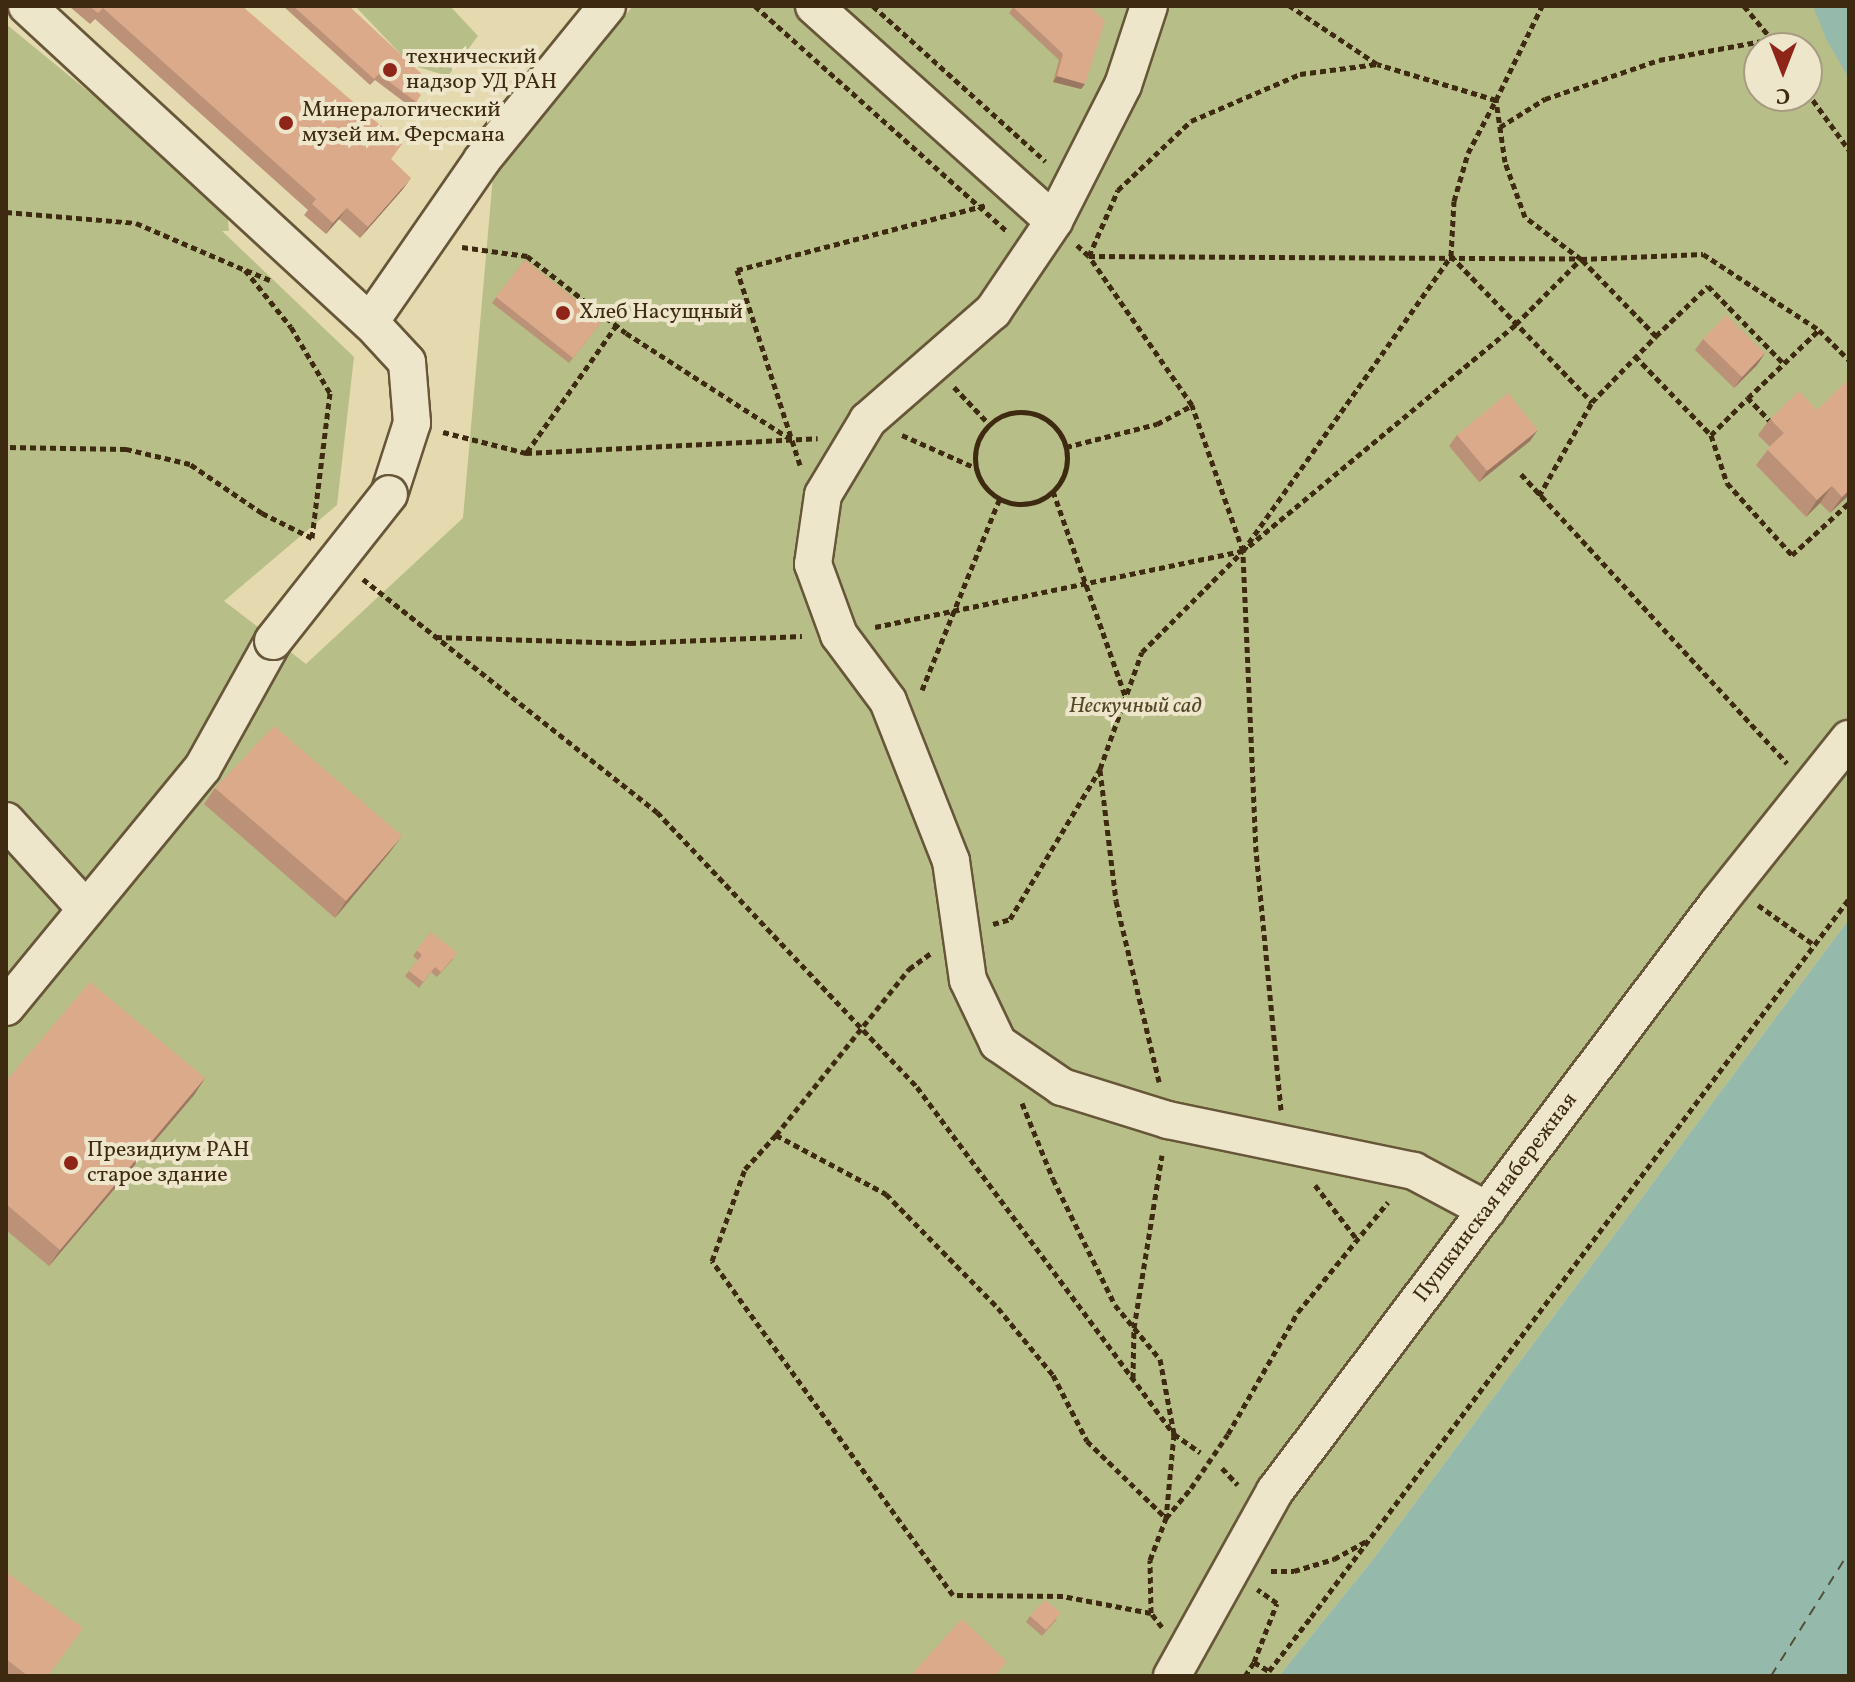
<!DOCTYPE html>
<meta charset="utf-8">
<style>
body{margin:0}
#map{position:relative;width:1855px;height:1682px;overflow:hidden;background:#e4d9af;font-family:Vollkorn,serif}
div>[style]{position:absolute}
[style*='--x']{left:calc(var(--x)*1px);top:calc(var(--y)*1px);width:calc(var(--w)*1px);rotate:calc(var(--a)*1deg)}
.green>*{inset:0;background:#b7be88}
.water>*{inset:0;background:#95baab}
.ferry>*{height:2px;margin-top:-1px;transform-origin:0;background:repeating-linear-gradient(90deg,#534e38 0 10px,transparent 0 18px)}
.path>*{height:5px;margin-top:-2.5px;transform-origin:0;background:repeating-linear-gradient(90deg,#3d2a11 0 6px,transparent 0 10px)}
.path>.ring{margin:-2.5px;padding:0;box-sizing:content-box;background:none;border:5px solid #3d2a11;border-radius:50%}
.roads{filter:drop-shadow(2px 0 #675638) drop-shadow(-2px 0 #675638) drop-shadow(0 2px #675638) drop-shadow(0 -2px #675638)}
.minor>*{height:36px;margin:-18px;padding:0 18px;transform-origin:18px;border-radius:18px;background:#ede6cb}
.path-bridge>*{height:5px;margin-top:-2.5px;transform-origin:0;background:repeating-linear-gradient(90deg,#3d2a11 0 6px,transparent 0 10px)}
.bridges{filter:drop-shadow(2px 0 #675638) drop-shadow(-2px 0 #675638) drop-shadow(0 2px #675638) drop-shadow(0 -2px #675638)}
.minor-bridge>*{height:36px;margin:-18px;padding:0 18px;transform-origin:18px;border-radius:18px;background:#ede6cb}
.wall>*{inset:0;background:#bb9277}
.shaded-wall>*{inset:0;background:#997761}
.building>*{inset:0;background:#daaa8a}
.dots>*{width:22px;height:22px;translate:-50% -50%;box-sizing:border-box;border:4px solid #ede6cb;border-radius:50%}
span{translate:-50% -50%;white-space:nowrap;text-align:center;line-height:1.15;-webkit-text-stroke:8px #ede6cb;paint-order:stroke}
.poi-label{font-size:22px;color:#3d2a11}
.left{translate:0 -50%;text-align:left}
.park-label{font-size:22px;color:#554829;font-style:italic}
.street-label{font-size:22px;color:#3d2a11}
.frame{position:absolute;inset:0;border:8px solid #3d2a11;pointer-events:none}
.north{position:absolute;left:1743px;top:32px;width:80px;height:80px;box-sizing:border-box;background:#ede6cb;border:2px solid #a79b81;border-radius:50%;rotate:180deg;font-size:22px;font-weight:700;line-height:32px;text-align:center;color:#3d2a11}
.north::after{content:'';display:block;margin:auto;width:28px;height:36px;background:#8f2418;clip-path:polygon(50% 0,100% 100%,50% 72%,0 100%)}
</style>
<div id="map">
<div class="green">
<div style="clip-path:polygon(355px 6px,450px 6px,478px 36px,448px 76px,411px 65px)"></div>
<div style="clip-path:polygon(evenodd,633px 6px,1849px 6px,1849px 919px,1374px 1558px,1279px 1676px,6px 1676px,6px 24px,216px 196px,227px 211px,229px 231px,222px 231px,354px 357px,337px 505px,224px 601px,306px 664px,463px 518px,493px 176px,633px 6px,1759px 48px,1807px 48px,1807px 96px,1759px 96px,1759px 48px)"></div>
</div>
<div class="water">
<div style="clip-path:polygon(1813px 6px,1849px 6px,1849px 78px,1826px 39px)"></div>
<div style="clip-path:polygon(1849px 919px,1849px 1676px,1279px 1676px,1374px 1558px)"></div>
</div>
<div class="ferry">
<div style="--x:1771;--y:1676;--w:146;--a:-57.8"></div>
</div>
<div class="path">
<div style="--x:755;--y:6;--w:339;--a:41.8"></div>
<div style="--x:873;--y:6;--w:232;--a:42"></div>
<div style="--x:1744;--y:6;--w:55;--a:50.2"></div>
<div style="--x:1807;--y:92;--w:72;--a:54.1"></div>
<div style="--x:1500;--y:127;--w:53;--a:-31.9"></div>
<div style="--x:1545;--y:99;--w:120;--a:-18.9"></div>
<div style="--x:1659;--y:60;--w:116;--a:-10.4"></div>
<div style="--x:6;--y:212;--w:130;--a:4.8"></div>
<div style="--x:136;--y:223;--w:119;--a:23.3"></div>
<div style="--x:245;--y:270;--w:73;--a:51.1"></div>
<div style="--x:291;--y:327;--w:77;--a:59.4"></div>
<div style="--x:330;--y:393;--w:146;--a:97.1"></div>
<div style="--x:312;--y:538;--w:56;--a:-153.4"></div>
<div style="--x:262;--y:513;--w:87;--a:-145.8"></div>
<div style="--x:190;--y:464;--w:66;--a:-166.8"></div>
<div style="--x:126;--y:449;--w:120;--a:-179"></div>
<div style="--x:1077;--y:245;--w:16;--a:43"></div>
<div style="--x:1089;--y:256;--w:492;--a:0.3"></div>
<div style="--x:1581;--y:259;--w:122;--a:-2.3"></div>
<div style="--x:1703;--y:254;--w:139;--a:33.2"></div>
<div style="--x:1819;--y:330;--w:42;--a:45"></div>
<div style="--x:462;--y:247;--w:66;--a:7.9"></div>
<div style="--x:527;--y:256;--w:125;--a:37.9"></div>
<div style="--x:626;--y:333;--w:197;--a:32.8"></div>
<div style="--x:1451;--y:256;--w:203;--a:46"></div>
<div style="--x:246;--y:270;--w:26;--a:23"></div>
<div style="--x:1656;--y:336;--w:72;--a:-43.9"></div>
<div style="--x:1708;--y:286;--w:109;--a:45.7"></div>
<div style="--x:1635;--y:356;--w:110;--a:46.1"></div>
<div style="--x:1711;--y:435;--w:52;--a:-45"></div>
<div style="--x:954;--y:387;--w:51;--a:46.6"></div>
<div class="ring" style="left:975px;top:412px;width:87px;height:87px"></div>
<div style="--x:1772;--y:423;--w:35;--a:-134"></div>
<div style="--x:1748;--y:398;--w:98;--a:-43.8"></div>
<div style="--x:443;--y:432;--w:86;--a:14.2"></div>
<div style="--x:526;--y:453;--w:292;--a:-2.9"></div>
<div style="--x:902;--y:435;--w:81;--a:24"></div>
<div style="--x:1711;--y:435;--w:51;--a:71.6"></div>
<div style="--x:1727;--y:483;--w:97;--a:47.9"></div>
<div style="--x:1792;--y:555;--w:77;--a:-42.4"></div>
<div style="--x:1066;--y:447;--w:94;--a:-14.2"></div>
<div style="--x:1157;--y:424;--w:40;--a:-28"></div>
<div style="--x:527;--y:452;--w:154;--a:-54.8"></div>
<div style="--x:800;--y:465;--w:205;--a:-107.9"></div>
<div style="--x:737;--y:270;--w:257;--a:-14.6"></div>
<div style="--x:1521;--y:474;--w:393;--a:47.4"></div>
<div style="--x:1053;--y:491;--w:217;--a:70.6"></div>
<div style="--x:1539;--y:496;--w:108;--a:-60.6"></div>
<div style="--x:1592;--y:402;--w:92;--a:-45.9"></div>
<div style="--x:1656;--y:336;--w:107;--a:-134.2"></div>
<div style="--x:1581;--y:259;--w:70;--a:-143.1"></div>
<div style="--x:1525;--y:217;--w:59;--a:-110"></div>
<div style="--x:1505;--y:162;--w:63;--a:-98.3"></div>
<div style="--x:1496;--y:100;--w:105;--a:-63.9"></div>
<div style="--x:1249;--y:546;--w:347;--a:-39.7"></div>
<div style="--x:1516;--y:324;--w:92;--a:-45"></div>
<div style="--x:363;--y:579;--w:375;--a:38.4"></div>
<div style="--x:657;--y:812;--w:378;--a:46.6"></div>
<div style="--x:917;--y:1087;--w:432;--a:53.5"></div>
<div style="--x:1174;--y:1434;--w:32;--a:35"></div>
<div style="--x:875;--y:627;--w:376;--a:-11.7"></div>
<div style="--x:1243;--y:551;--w:361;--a:-54.8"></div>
<div style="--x:1451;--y:256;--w:55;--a:-86.9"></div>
<div style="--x:1454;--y:201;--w:50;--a:-73.7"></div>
<div style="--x:1468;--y:153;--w:60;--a:-62.2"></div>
<div style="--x:1496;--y:100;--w:124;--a:-163.2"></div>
<div style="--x:1377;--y:64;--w:105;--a:-146.3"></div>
<div style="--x:436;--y:637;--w:194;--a:1.8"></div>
<div style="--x:630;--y:643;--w:172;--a:-2.3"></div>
<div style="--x:922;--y:690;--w:207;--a:-67.9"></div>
<div style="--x:1100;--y:770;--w:132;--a:83"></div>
<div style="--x:1116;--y:901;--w:186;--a:76.6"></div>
<div style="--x:1758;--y:905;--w:67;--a:35.3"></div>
<div style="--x:993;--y:924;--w:18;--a:-16"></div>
<div style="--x:1010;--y:919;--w:175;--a:-59"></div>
<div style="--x:1100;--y:769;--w:124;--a:-70.3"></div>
<div style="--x:1142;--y:652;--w:141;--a:-45"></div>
<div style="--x:909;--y:969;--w:27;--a:-36"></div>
<div style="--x:1022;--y:1103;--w:82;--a:67.8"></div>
<div style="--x:1053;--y:1179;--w:140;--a:63.8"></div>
<div style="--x:1115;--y:1305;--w:70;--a:50.2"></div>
<div style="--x:1160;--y:1359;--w:76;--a:79.4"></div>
<div style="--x:1174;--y:1434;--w:84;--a:95.4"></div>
<div style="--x:1281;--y:1110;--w:259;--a:-95.5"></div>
<div style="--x:1256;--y:852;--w:301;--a:-92.5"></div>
<div style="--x:1243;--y:551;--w:155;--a:-109.3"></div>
<div style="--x:1192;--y:405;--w:181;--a:-124.7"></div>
<div style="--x:1089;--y:256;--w:72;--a:-66.3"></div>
<div style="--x:1118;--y:190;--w:100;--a:-43.4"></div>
<div style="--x:1191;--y:121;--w:119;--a:-23.3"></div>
<div style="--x:1300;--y:74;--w:78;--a:-7.4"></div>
<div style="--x:1315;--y:1185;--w:67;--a:52.3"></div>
<div style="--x:1133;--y:1378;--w:50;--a:-88.9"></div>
<div style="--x:1134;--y:1328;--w:175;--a:-80.8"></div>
<div style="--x:1228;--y:1434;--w:141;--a:-60.2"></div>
<div style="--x:1298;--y:1312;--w:142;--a:-50.7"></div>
<div style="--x:1222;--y:1468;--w:23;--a:47"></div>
<div style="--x:1271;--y:1571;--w:23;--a:0"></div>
<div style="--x:1294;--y:1571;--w:42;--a:-16.7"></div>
<div style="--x:1334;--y:1559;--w:38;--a:-29"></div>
<div style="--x:1151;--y:1613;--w:53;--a:-91.1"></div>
<div style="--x:1150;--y:1560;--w:45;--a:-69.1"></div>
<div style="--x:1166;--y:1518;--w:39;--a:-50"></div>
<div style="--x:1162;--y:1627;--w:18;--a:-128"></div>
<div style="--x:1151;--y:1613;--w:90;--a:-169.1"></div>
<div style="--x:1063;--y:1596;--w:110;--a:-179.5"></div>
<div style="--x:953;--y:1595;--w:412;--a:-125.8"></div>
<div style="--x:712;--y:1261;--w:98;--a:-70.3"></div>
<div style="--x:745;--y:1169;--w:46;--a:-47.6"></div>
<div style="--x:776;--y:1135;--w:125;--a:28.2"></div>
<div style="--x:886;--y:1194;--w:160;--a:45.5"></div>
<div style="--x:998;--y:1308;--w:87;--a:50.6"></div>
<div style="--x:1053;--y:1375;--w:74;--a:62.7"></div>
<div style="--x:1087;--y:1441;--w:110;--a:44.3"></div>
<div style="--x:1254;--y:1662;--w:63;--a:-68.7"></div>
<div style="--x:1277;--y:1603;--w:24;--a:-145"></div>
<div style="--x:1245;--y:1676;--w:17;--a:-57"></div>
<div style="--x:1254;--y:1662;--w:17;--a:31"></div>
<div style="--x:1269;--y:1671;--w:68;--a:-52.1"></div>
<div style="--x:1311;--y:1617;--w:897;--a:-53.16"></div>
</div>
<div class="roads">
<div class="minor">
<div style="--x:27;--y:6;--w:466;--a:42.7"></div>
<div style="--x:814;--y:6;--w:322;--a:41.9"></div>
<div style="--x:1149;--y:6;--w:83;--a:108.2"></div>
<div style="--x:1123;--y:85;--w:153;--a:116.9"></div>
<div style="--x:1054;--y:221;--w:109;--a:124.1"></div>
<div style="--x:993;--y:311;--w:166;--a:138.9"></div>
<div style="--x:868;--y:420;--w:87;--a:121"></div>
<div style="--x:823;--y:495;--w:70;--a:98.2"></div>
<div style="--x:813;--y:564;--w:76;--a:69.9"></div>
<div style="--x:839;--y:635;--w:82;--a:53.4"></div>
<div style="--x:888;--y:701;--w:172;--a:68.5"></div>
<div style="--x:951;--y:861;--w:120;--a:81.9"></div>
<div style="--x:968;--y:980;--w:70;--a:64.5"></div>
<div style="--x:998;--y:1043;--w:78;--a:34.5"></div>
<div style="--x:1062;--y:1087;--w:111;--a:17.3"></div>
<div style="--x:1168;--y:1120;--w:251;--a:11.7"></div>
<div style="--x:1414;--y:1171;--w:83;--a:28.1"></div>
<div style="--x:389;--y:494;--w:75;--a:-72.1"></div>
<div style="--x:412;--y:423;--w:61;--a:-94.7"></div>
<div style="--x:407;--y:362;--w:54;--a:-132.8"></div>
<div style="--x:370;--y:322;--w:197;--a:-55.3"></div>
<div style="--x:482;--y:160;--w:198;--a:-50.9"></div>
<div style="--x:6;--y:821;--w:119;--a:47.7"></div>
<div style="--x:6;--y:1007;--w:310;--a:-50.6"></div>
<div style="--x:203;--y:767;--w:144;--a:-60.9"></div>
<div style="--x:1172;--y:1676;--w:212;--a:-60.9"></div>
<div style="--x:1275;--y:1491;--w:736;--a:-53.01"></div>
<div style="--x:1718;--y:903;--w:210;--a:-51.4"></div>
</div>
</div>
<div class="path-bridge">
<div style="--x:776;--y:1135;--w:213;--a:-51.3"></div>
<div style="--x:1191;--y:1488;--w:65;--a:-55.6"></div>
</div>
<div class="bridges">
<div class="minor-bridge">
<div style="--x:273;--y:641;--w:187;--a:-51.7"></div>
</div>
</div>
<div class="wall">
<div style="clip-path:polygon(71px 6px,242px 6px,391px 159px,403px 189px,360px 238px,339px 219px,326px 234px,304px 215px,308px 210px,95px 19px,90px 24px,70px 7px)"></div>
<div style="clip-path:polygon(283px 6px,349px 6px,416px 91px,417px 101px,412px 108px,375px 80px,370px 85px)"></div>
<div style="clip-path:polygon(1014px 6px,1090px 6px,1085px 84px,1081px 89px,1053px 82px,1059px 60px,1009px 13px)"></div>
<div style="clip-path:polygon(525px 260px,602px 321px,569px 363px,492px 303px)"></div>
<div style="clip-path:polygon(1703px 339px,1765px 353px,1757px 365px,1734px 388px,1695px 350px)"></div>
<div style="clip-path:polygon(1770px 419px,1849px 495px,1830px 513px,1820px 503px,1806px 517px,1756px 465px,1770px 447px,1758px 435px)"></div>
<div style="clip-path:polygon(1457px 435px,1530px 441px,1479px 482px,1449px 446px)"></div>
<div style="clip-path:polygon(215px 788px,390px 852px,335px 918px,204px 804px)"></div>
<div style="clip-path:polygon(431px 932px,453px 959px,437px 977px,431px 972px,419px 988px,405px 976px,418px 960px,413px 956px)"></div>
<div style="clip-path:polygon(205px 1078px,194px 1095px,49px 1266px,6px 1230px,6px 1081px)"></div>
<div style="clip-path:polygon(6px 1572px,48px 1676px,6px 1676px)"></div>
<div style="clip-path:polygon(1030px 1616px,1057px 1619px,1042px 1636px,1026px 1622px)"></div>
</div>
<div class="shaded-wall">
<div style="clip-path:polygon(1057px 76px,1085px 84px,1081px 89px,1053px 82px)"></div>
<div style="clip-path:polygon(411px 178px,403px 189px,360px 238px,368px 227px)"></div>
<div style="clip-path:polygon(347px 208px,339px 219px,326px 234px,333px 223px)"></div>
<div style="clip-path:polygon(1765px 353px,1757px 365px,1734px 388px,1742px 377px)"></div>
<div style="clip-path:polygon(1538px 430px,1530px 441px,1479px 482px,1487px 471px)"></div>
<div style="clip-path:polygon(1832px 486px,1820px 503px,1806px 517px,1817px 500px)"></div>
<div style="clip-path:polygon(1849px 490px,1849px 495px,1830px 513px,1842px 497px)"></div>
<div style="clip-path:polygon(402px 836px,390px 852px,335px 918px,346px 901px)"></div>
<div style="clip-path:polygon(205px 1078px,194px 1095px,49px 1266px,60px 1250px)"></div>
</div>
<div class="building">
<div style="clip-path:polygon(89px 6px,242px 6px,402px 144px,391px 159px,411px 178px,368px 227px,347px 208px,333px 223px,312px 204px,316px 199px,103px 8px,98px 13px)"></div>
<div style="clip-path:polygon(293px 6px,349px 6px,426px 78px,416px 91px,421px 95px,416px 102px,379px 74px,374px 79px)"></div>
<div style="clip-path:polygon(1014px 6px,1090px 6px,1105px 21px,1085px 84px,1057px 76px,1063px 54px,1013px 7px)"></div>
<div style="clip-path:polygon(525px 260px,602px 321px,573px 358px,496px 297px)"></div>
<div style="clip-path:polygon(1726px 315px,1765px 353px,1742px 377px,1703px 339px)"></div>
<div style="clip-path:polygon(1849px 379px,1849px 490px,1842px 497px,1832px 486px,1817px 500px,1767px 449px,1784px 433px,1770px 419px,1799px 391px,1817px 410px)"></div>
<div style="clip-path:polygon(1508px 393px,1538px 430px,1487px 471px,1457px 435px)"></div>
<div style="clip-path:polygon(274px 726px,402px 836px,346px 901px,215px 788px)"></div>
<div style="clip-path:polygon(431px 932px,457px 953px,441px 972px,435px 967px,423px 982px,409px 971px,422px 955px,416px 950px)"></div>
<div style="clip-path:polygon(90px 982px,205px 1078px,60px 1250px,6px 1204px,6px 1081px)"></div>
<div style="clip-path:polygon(6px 1572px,83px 1628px,48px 1676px,28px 1676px,6px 1659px)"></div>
<div style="clip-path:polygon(1045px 1600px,1061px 1613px,1046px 1630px,1030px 1616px)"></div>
<div style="clip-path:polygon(962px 1619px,1007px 1662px,995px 1676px,910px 1676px)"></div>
</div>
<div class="dots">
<div style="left:390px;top:70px;background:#8f2418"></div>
<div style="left:286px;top:123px;background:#8f2418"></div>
<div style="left:563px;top:313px;background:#8f2418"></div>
<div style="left:71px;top:1163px;background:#8f2418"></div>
</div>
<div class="poi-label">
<span class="left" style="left:406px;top:70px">технический<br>надзор УД РАН</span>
<span class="left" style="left:302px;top:123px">Минералогический<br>музей им. Ферсмана</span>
<span class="left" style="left:579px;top:313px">Хлеб Насущный</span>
<span class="left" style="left:87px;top:1163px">Президиум РАН<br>старое здание</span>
</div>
<div class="park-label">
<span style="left:1135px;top:707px">Нескучный сад</span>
</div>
<div class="street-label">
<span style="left:1496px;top:1198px;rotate:-53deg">Пушкинская набережная</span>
</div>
<div class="frame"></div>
<div class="north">С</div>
</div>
